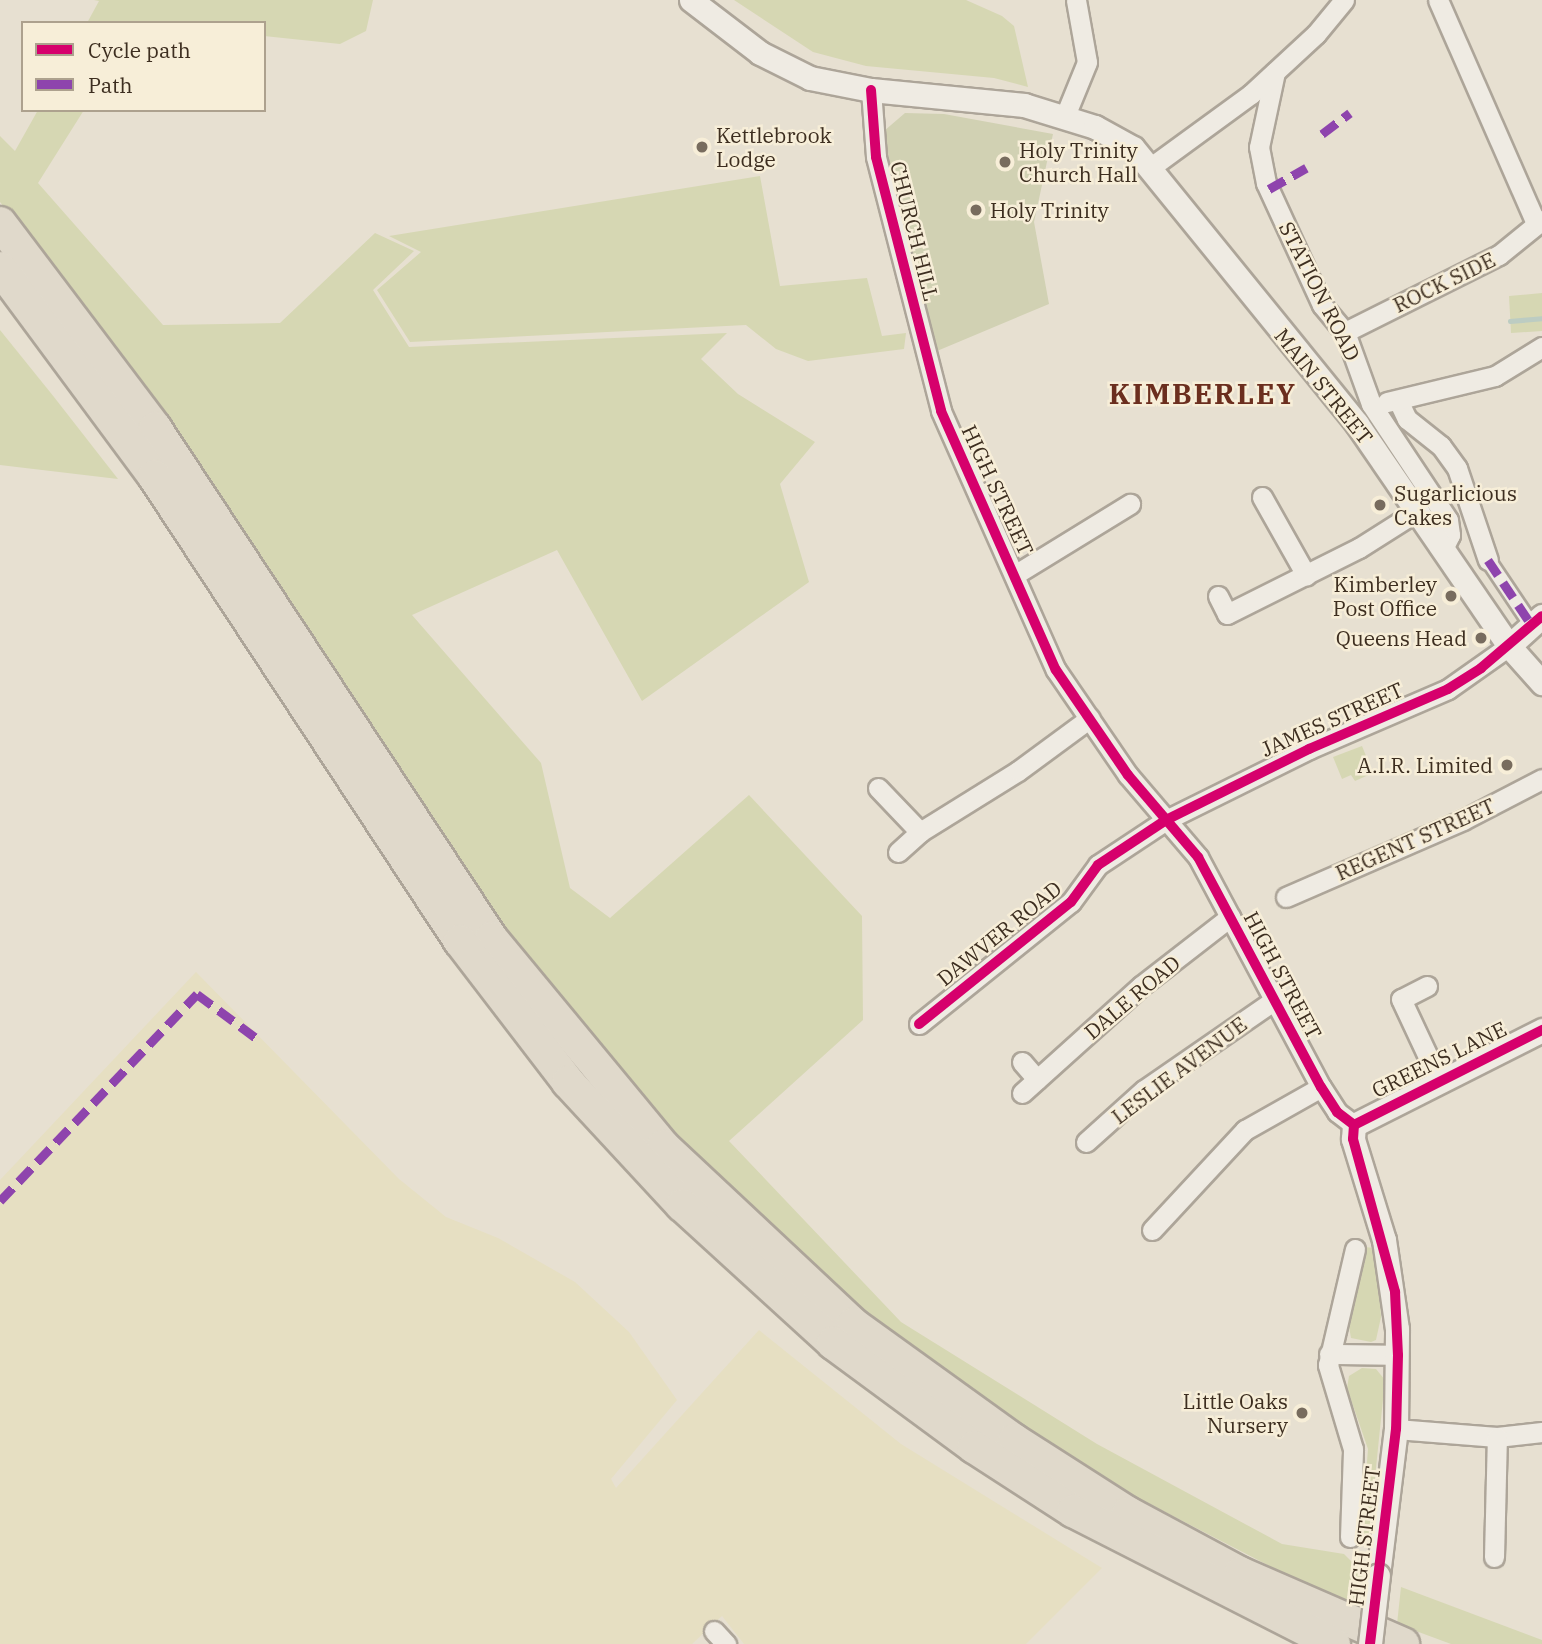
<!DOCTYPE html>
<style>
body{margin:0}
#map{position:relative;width:1542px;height:1644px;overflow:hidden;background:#e7e0d1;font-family:"IBM Plex Serif",serif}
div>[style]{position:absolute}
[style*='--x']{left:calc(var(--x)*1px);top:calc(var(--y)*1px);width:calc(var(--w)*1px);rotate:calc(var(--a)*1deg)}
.farmland>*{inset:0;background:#e6dfc2}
.green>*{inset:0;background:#d6d7b3}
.cemetery>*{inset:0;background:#d1d1b3}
.stream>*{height:4.5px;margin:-2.25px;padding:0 2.25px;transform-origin:2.25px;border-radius:2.25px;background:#bcccc2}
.roads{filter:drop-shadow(2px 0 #ada599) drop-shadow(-2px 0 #ada599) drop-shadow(0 2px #ada599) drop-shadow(0 -2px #ada599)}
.pedestrian>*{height:14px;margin:-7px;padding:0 7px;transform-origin:7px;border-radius:7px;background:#efebe3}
.minor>*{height:19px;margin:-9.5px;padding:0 9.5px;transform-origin:9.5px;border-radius:9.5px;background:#efebe3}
.tertiary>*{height:23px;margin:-11.5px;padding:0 11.5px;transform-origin:11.5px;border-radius:11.5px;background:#efebe3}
.trunk>*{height:32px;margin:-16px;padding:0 16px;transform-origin:16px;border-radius:16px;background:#e0d9cb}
.bridges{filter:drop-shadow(2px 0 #ada599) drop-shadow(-2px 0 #ada599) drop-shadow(0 2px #ada599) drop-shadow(0 -2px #ada599)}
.tertiary-bridge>*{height:23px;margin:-11.5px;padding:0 11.5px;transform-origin:11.5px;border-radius:11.5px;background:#efebe3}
.quiet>*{height:9px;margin-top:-4.5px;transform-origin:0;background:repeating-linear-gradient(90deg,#8e44ad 0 18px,transparent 0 27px)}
.cycleway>*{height:10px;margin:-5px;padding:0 5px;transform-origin:5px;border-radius:5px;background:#d6006c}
.dots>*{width:19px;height:19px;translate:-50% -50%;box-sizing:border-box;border:4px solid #f7eed8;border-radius:50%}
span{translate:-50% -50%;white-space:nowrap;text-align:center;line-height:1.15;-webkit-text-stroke:5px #f7eed8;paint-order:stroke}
.poi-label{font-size:21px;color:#3d2e20}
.left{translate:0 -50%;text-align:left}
.right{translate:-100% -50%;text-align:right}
.street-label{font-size:21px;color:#3d2e20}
.district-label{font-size:28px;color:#6b2e1e;font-weight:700;letter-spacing:2px}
.legend{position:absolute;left:21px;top:21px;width:245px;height:91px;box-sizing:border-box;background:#f7eed8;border:2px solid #ada18e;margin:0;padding:9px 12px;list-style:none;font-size:21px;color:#3d2e20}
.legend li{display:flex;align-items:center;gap:14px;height:35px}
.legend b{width:35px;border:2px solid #ada18e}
</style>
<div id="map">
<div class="farmland">
<div style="clip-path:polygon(196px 972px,399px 1179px,446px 1217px,498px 1238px,575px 1282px,629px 1332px,677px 1400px,611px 1479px,616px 1488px,759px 1330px,901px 1444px,1102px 1568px,1026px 1644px,744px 1644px,722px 1616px,692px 1644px,0 1644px,0 1180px)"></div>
</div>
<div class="green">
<div style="clip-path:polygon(94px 0,373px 0,366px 31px,340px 44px,264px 36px,264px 23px,87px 23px,99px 1px)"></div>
<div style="clip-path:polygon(734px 0,966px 0,1002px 16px,1014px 26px,1028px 87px,994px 78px,866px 66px,813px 52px)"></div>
<div style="clip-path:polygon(38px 110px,84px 110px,38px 183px,163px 325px,280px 323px,375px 233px,414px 251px,373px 290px,409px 347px,727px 333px,701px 359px,738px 394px,815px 442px,780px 484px,809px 582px,642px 701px,557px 550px,412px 615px,541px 763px,570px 888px,610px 918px,749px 795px,862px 916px,863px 1020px,729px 1141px,901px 1322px,1097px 1444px,1282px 1544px,1344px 1554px,1363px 1573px,1353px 1609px,1080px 1468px,829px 1290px,637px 1095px,472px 890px,137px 376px,0 202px,0 136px,15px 151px)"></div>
<div style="clip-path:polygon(760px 176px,780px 286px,867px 278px,882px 336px,906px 333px,904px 349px,808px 361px,776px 349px,746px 325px,410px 342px,377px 290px,421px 252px,389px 236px)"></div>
<div style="clip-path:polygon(1542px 293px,1542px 331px,1511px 333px,1509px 296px)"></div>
<div style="clip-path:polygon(0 330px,54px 397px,118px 479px,0 465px)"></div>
<div style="clip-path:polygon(1362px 746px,1373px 773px,1355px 781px,1351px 775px,1342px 779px,1333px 757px)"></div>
<div style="clip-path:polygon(1363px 1247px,1376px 1248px,1381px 1317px,1376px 1340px,1371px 1342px,1351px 1338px,1347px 1315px)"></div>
<div style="clip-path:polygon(1362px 1368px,1376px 1369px,1385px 1380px,1369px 1536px,1361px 1536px,1368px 1449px,1347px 1388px,1349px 1376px)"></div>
<div style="clip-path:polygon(1401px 1587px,1542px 1640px,1542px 1644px,1451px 1644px,1397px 1624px)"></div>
</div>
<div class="cemetery">
<div style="clip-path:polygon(905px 113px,944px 114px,1053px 134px,1034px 222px,1049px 304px,937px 351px,889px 169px,884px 131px)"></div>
</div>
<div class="stream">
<div style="--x:1510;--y:321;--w:32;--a:-5"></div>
</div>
<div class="roads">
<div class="pedestrian">
<div style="--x:1488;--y:560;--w:77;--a:56.1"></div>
</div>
<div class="minor">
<div style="--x:1438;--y:0;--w:244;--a:66.3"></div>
<div style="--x:1275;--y:72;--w:77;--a:102"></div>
<div style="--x:1259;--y:147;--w:37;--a:79"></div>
<div style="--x:1266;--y:183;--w:134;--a:65.3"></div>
<div style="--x:1322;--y:305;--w:35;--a:50"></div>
<div style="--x:1345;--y:332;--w:77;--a:70.1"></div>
<div style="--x:1371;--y:404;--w:139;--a:56.4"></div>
<div style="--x:1448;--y:520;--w:15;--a:82"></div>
<div style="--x:1450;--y:535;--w:13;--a:117"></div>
<div style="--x:871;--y:90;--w:67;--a:85.7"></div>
<div style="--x:876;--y:157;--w:262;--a:75.6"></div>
<div style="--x:941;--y:411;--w:283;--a:66.1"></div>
<div style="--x:1056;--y:670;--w:127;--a:55.6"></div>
<div style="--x:1128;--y:775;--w:108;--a:49.5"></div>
<div style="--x:1198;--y:857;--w:261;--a:61.9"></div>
<div style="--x:1321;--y:1087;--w:30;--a:57"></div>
<div style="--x:1337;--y:1112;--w:21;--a:37"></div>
<div style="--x:1065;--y:116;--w:58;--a:-67.8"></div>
<div style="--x:1087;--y:62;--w:63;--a:-100.1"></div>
<div style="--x:1151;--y:167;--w:124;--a:-36.1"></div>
<div style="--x:1251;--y:94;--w:88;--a:-42.7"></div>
<div style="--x:1316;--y:34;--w:44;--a:-50.5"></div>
<div style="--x:1345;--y:332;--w:172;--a:-26.6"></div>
<div style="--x:1499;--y:255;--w:55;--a:-39.1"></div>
<div style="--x:1398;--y:400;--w:21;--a:65"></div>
<div style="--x:1407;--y:419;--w:43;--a:38.5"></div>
<div style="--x:1441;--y:446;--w:27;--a:54"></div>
<div style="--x:1457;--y:468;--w:97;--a:71.4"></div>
<div style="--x:1387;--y:402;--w:111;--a:-13.5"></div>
<div style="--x:1495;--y:376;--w:55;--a:-31.7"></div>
<div style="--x:1262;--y:497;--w:90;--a:60.6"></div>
<div style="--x:1016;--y:574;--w:134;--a:-31.6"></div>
<div style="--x:1218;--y:596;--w:20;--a:63"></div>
<div style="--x:1227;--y:614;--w:148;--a:-26.6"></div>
<div style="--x:1359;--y:548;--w:71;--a:-32.3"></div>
<div style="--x:878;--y:788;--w:61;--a:46.3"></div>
<div style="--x:898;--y:852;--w:30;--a:-42"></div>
<div style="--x:920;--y:832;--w:115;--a:-31.9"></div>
<div style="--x:1018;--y:771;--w:89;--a:-36.4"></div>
<div style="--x:1286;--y:897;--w:193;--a:-23.5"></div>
<div style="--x:1463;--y:820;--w:89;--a:-27.4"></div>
<div style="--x:1427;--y:986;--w:29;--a:153"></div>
<div style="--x:1401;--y:999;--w:89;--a:64.9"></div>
<div style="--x:919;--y:1024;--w:195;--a:-38.8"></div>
<div style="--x:1071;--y:902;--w:46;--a:-53.9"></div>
<div style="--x:1098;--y:865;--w:82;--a:-33.5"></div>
<div style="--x:1166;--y:820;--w:160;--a:-26.4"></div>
<div style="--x:1309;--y:749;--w:151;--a:-23.3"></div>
<div style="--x:1448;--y:689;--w:75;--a:-35.2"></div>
<div style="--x:1022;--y:1062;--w:23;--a:49"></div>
<div style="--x:1022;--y:1093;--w:160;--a:-42"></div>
<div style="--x:1141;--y:986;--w:113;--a:-37.8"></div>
<div style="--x:1086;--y:1142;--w:78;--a:-41.9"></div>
<div style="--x:1144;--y:1090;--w:157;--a:-34.6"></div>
<div style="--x:1152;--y:1230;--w:137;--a:-47.1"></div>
<div style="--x:1245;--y:1130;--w:87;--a:-29.5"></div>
<div style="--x:1329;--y:1354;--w:69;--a:0.8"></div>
<div style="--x:1396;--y:1429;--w:101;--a:4.5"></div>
<div style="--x:1497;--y:1437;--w:45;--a:-6.3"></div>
<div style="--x:1350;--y:1537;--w:88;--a:-88"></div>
<div style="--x:1353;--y:1449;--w:88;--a:-106.6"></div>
<div style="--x:1328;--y:1365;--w:119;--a:-76.9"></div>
<div style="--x:1494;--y:1557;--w:120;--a:-88.6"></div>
<div style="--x:714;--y:1631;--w:18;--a:47"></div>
</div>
<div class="tertiary">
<div style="--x:691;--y:0;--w:87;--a:37.5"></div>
<div style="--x:760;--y:53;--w:56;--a:26.6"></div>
<div style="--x:810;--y:78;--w:62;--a:11.1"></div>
<div style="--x:871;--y:90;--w:154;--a:5.6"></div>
<div style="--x:1024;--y:105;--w:74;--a:17.2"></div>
<div style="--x:1095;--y:127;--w:43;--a:28.9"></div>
<div style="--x:1133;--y:148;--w:355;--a:50.9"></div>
<div style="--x:1357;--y:424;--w:269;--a:55.6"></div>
<div style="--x:1509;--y:646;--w:50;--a:48.3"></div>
<div style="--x:1509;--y:646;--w:45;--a:-42.3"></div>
<div style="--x:1378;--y:1575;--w:147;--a:-83"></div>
<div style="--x:1396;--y:1429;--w:100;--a:-89.4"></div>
<div style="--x:1397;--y:1329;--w:90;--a:-98.3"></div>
<div style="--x:1384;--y:1240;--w:106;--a:-107.1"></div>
<div style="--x:1353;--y:1139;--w:14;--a:-86"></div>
<div style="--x:1354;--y:1125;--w:211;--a:-26.8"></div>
</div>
<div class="trunk">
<div style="--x:0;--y:223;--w:257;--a:52.9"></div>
<div style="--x:155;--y:428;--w:611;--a:56.62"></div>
<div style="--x:491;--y:938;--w:270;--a:50.4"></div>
<div style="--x:663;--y:1146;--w:260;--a:43.1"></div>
<div style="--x:853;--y:1324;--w:198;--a:35.8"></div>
<div style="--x:1014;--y:1440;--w:135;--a:32.6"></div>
<div style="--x:1128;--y:1513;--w:127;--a:28.2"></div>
<div style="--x:1240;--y:1573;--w:178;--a:23.5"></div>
<div style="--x:0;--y:268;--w:259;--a:53.5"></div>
<div style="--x:154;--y:476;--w:557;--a:56.65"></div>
<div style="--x:460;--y:941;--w:178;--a:52.5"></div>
<div style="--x:568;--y:1082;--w:168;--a:47.2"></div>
<div style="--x:682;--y:1205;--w:205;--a:42.4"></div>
<div style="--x:833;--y:1343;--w:175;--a:36.4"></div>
<div style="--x:974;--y:1447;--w:118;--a:32.9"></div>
<div style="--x:1073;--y:1511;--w:293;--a:27"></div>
</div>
</div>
<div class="bridges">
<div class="tertiary-bridge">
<div style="--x:1370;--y:1644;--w:69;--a:-83.4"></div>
</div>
</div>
<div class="quiet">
<div style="--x:1322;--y:134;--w:35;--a:-37"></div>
<div style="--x:1269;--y:189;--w:43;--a:-29.6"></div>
<div style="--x:1488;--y:560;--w:77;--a:56.1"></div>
<div style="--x:0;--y:1201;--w:286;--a:-46.4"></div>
<div style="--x:197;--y:994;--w:77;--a:36.6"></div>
</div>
<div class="cycleway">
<div style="--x:871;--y:90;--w:67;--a:85.7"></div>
<div style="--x:876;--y:157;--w:262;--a:75.6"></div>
<div style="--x:941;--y:411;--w:283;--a:66.1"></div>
<div style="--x:1056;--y:670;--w:127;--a:55.6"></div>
<div style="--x:1128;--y:775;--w:108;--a:49.5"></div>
<div style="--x:1198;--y:857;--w:261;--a:61.9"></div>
<div style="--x:1321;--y:1087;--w:30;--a:57"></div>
<div style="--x:1337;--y:1112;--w:21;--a:37"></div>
<div style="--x:919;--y:1024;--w:195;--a:-38.8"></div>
<div style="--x:1071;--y:902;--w:46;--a:-53.9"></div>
<div style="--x:1098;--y:865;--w:82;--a:-33.5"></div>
<div style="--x:1166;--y:820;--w:160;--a:-26.4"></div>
<div style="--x:1309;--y:749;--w:151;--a:-23.3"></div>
<div style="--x:1448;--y:689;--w:39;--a:-32"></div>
<div style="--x:1481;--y:668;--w:80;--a:-40.4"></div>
<div style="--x:1354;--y:1125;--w:14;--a:94"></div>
<div style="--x:1353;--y:1139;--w:159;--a:74.6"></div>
<div style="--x:1395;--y:1292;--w:63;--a:87.3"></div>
<div style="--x:1398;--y:1355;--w:74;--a:91.5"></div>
<div style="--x:1396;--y:1429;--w:217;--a:96.9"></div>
<div style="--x:1354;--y:1125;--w:211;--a:-26.8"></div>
</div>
<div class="dots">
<div style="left:702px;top:147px;background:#786c5e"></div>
<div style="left:1005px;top:162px;background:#786c5e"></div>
<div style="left:976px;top:210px;background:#786c5e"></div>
<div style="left:1380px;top:505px;background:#786c5e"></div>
<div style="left:1451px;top:596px;background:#786c5e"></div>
<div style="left:1481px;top:638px;background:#786c5e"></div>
<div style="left:1507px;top:765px;background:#786c5e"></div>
<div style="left:1302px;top:1413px;background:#786c5e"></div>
</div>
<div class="poi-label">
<span class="left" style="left:716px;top:147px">Kettlebrook<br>Lodge</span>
<span class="left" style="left:1019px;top:162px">Holy Trinity<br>Church Hall</span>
<span class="left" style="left:990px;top:210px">Holy Trinity</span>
<span class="left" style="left:1394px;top:505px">Sugarlicious<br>Cakes</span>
<span class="right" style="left:1437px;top:596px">Kimberley<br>Post Office</span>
<span class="right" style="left:1467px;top:638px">Queens Head</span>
<span class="right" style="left:1493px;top:765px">A.I.R. Limited</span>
<span class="right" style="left:1288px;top:1413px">Little Oaks<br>Nursery</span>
</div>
<div class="street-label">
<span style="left:915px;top:231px;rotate:76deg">CHURCH HILL</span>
<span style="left:1444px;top:282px;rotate:-26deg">ROCK SIDE</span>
<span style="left:1320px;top:291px;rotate:63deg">STATION ROAD</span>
<span style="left:1324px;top:386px;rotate:51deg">MAIN STREET</span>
<span style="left:998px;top:490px;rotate:65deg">HIGH STREET</span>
<span style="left:1332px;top:719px;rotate:-24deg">JAMES STREET</span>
<span style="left:1415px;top:839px;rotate:-24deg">REGENT STREET</span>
<span style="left:999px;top:933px;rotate:-39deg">DAWVER ROAD</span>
<span style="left:1283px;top:975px;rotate:62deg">HIGH STREET</span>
<span style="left:1132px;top:997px;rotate:-40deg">DALE ROAD</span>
<span style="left:1439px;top:1059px;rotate:-26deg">GREENS LANE</span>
<span style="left:1179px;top:1070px;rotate:-37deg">LESLIE AVENUE</span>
<span style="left:1364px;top:1536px;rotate:-83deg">HIGH STREET</span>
</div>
<div class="district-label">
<span style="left:1203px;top:394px">KIMBERLEY</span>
</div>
<ul class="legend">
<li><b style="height:9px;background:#d6006c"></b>Cycle path</li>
<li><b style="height:9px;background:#8e44ad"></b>Path</li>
</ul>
</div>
